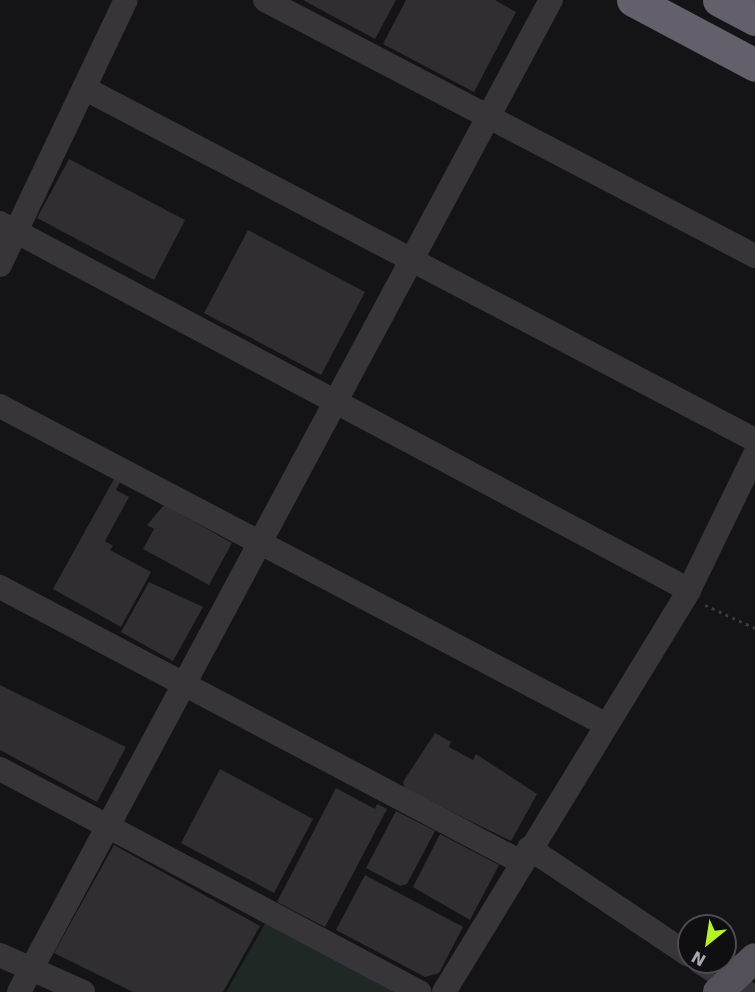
<!DOCTYPE html>
<style>
body{margin:0}
#map{position:relative;width:755px;height:992px;overflow:hidden;background:#141315;font-family:"DejaVu Sans",sans-serif}
div>[style]{position:absolute}
[style*='--x']{left:calc(var(--x)*1px);top:calc(var(--y)*1px);width:calc(var(--w)*1px);rotate:calc(var(--a)*1deg)}
.green>*{inset:0;background:#1f2825}
.building>*{inset:0;background:#302e31}
.path>*{height:3px;margin-top:-1.5px;transform-origin:0;background:repeating-linear-gradient(90deg,#3c3a41 0 3px,transparent 0 7.5px)}
.minor>*{height:24px;margin:-12px;padding:0 12px;transform-origin:12px;border-radius:12px;background:#37343a}
.major>*{height:30px;margin:-15px;padding:0 15px;transform-origin:15px;border-radius:15px;background:#545059}
.highway>*{height:33px;margin:-16.5px;padding:0 16.5px;transform-origin:16.5px;border-radius:16.5px;background:#64606b}
span{translate:-50% -50%;white-space:nowrap;text-align:center;line-height:1.15;-webkit-text-stroke:4.5px #0f0e10;paint-order:stroke}
.north{position:absolute;left:677px;top:914px;width:60px;height:60px;box-sizing:border-box;background:#0f0e10;border:2px solid #4d4a52;border-radius:50%;rotate:210deg;font-size:16px;font-weight:700;line-height:24px;text-align:center;color:#aaa4b5}
.north::after{content:'';display:block;margin:auto;width:21px;height:27px;background:#b5f32d;clip-path:polygon(50% 0,100% 100%,50% 72%,0 100%)}
</style>
<div id="map">
<div class="green">
<div style="clip-path:polygon(266px 922px,395px 992px,226px 992px)"></div>
</div>
<div class="building">
<div style="clip-path:polygon(303px 0,396px 0,375px 39px)"></div>
<div style="clip-path:polygon(406px 0,495px 0,516px 12px,474px 92px,383px 44px)"></div>
<div style="clip-path:polygon(69px 159px,185px 220px,154px 280px,37px 218px)"></div>
<div style="clip-path:polygon(248px 230px,365px 292px,321px 375px,204px 313px)"></div>
<div style="clip-path:polygon(114px 479px,120px 482px,116px 490px,129px 497px,105px 541px,113px 546px,110px 550px,151px 572px,121px 627px,53px 589px)"></div>
<div style="clip-path:polygon(164px 505px,232px 543px,209px 585px,143px 549px,154px 529px,147px 525px)"></div>
<div style="clip-path:polygon(149px 582px,203px 607px,173px 661px,121px 632px)"></div>
<div style="clip-path:polygon(0 685px,126px 747px,97px 802px,0 750px)"></div>
<div style="clip-path:polygon(435px 733px,451px 742px,449px 747px,473px 760px,476px 754px,537px 794px,511px 841px,405px 789px,403px 782px)"></div>
<div style="clip-path:polygon(220px 769px,313px 819px,274px 893px,181px 843px)"></div>
<div style="clip-path:polygon(336px 788px,375px 809px,377px 804px,387px 809px,325px 927px,277px 902px)"></div>
<div style="clip-path:polygon(396px 811px,435px 831px,407px 884px,400px 886px,366px 868px)"></div>
<div style="clip-path:polygon(440px 834px,499px 865px,470px 920px,413px 887px)"></div>
<div style="clip-path:polygon(114px 845px,260px 926px,223px 992px,133px 992px,54px 953px)"></div>
<div style="clip-path:polygon(365px 875px,463px 927px,439px 973px,425px 977px,336px 930px)"></div>
</div>
<div class="path">
<div style="--x:705;--y:605;--w:55;--a:24.7"></div>
</div>
<div class="minor">
<div style="--x:265;--y:0;--w:553;--a:27.58"></div>
<div style="--x:84;--y:88;--w:758;--a:27.68"></div>
<div style="--x:0;--y:223;--w:781;--a:28.04"></div>
<div style="--x:0;--y:265;--w:293;--a:-64.6"></div>
<div style="--x:0;--y:406;--w:683;--a:27.73"></div>
<div style="--x:0;--y:587;--w:589;--a:27.83"></div>
<div style="--x:0;--y:769;--w:475;--a:28"></div>
<div style="--x:529;--y:848;--w:192;--a:33.8"></div>
<div style="--x:0;--y:955;--w:91;--a:24"></div>
<div style="--x:700;--y:962;--w:55;--a:33.1"></div>
<div style="--x:19;--y:992;--w:1126;--a:-61.8"></div>
<div style="--x:444;--y:992;--w:471;--a:-58.6"></div>
<div style="--x:689;--y:590;--w:151;--a:-64.1"></div>
</div>
<div class="major">
<div style="--x:718;--y:992;--w:50;--a:-42.6"></div>
</div>
<div class="highway">
<div style="--x:633;--y:0;--w:138;--a:28"></div>
<div style="--x:719;--y:0;--w:41;--a:27.8"></div>
</div>
<div class="north">N</div>
</div>
